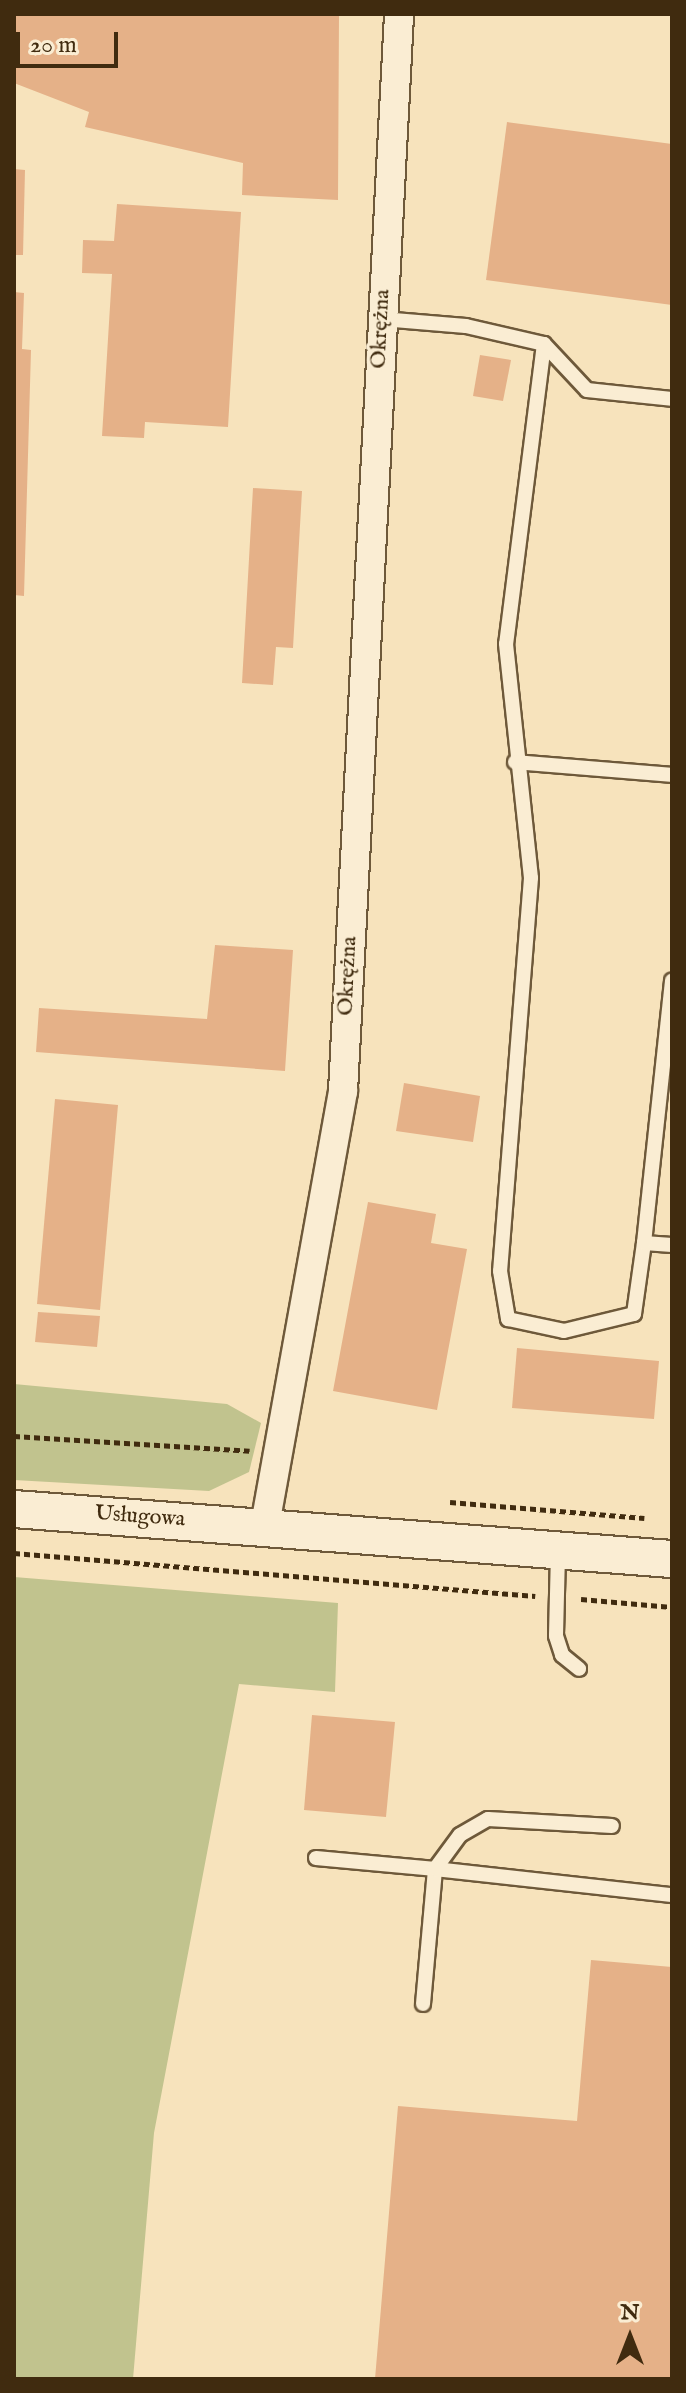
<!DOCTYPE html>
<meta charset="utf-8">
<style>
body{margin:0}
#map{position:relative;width:686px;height:2393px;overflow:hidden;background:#f7e3bc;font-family:"IM FELL English",serif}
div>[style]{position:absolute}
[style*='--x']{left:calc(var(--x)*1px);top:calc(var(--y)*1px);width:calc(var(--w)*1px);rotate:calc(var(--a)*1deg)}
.green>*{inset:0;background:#c1c38e}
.building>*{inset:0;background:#e5b188}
.path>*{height:5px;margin-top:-2.5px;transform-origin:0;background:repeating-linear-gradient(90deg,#402b0f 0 6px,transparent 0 10px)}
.roads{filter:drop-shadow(2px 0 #6e593a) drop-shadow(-2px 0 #6e593a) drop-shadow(0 2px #6e593a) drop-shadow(0 -2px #6e593a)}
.service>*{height:14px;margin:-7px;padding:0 7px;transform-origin:7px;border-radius:7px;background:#faedd3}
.minor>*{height:28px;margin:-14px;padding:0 14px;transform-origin:14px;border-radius:14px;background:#faedd3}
.tertiary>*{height:36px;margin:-18px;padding:0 18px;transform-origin:18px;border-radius:18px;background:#faedd3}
span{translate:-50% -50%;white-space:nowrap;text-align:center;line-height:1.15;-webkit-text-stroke:7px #faedd3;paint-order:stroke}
.street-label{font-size:22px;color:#402b0f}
.frame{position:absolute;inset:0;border:16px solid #402b0f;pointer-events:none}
.north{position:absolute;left:590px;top:2297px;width:80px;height:80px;-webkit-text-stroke:6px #faedd3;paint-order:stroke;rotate:0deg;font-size:22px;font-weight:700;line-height:32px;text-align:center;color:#402b0f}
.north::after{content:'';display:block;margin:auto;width:28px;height:36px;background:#402b0f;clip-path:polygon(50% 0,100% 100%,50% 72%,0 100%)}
.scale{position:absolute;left:16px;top:32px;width:102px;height:36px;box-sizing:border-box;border:4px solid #402b0f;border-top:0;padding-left:10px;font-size:24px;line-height:28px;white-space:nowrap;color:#402b0f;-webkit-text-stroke:6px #faedd3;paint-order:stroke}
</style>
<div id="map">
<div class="green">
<div style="clip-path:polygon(14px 1384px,227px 1404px,261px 1423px,249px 1472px,209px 1491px,14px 1480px)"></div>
<div style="clip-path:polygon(14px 1577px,338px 1603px,335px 1692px,239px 1684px,154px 2133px,133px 2379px,14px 2379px)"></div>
</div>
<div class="building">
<div style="clip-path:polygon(14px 14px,339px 14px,338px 200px,242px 195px,243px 163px,85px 127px,89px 112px,14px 83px)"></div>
<div style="clip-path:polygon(507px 122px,672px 144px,672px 305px,486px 280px)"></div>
<div style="clip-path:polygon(14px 169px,25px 170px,23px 255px,14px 255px)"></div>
<div style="clip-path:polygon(117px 204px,241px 212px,228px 427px,145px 422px,144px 438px,102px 436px,112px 274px,82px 273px,83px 240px,114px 241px)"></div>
<div style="clip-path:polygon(14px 292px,24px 293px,22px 349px,31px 350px,24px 596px,14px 595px)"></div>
<div style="clip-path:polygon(480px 355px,511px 360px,503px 401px,473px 396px)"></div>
<div style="clip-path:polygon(253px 488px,302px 491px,293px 648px,276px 647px,273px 685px,242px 683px)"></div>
<div style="clip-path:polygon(215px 945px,293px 950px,285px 1071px,36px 1052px,39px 1008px,207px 1019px)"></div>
<div style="clip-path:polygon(404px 1083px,480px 1096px,473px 1142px,396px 1131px)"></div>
<div style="clip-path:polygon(55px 1099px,118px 1105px,100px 1310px,37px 1304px)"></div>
<div style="clip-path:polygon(368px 1202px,436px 1214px,431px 1243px,467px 1249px,437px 1410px,333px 1391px)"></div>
<div style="clip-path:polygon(38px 1312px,100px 1316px,97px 1347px,35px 1342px)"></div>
<div style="clip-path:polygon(517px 1348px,659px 1361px,654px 1419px,512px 1408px)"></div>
<div style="clip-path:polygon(312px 1715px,395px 1722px,386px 1817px,304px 1810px)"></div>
<div style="clip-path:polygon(591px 1960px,672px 1967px,672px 2379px,375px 2379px,398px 2106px,577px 2121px)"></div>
</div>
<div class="path">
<div style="--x:14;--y:1436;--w:236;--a:3.6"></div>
<div style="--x:450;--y:1502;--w:195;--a:4.7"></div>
<div style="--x:14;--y:1553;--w:523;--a:4.72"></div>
<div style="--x:581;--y:1599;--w:91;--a:5"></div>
</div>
<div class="roads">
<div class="service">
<div style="--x:382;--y:319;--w:84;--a:4.8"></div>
<div style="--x:466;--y:326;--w:80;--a:13"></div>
<div style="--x:544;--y:344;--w:302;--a:97.2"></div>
<div style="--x:506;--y:644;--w:235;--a:83.9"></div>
<div style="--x:531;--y:878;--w:394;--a:94.5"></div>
<div style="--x:500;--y:1271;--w:49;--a:80.5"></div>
<div style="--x:508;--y:1319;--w:57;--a:12.1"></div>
<div style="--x:564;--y:1331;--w:72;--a:-13.7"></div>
<div style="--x:634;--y:1314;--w:72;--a:-82"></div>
<div style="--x:644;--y:1243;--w:28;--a:4"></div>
<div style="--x:544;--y:344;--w:63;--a:46.9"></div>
<div style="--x:587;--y:390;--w:85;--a:6"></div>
<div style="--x:515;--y:762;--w:158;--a:4.7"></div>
<div style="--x:644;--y:1243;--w:264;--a:-83.9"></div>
<div style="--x:558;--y:1553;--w:83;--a:91.4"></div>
<div style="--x:556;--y:1636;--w:20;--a:72"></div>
<div style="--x:562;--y:1655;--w:22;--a:39"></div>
<div style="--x:316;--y:1858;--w:120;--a:5.3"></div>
<div style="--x:435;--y:1869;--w:42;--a:-53.7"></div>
<div style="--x:460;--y:1835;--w:32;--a:-30"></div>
<div style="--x:488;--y:1819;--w:124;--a:3.2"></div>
<div style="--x:423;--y:2004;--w:136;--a:-84.9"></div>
<div style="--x:435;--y:1869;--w:238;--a:6.3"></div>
</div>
<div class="minor">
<div style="--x:265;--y:1525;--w:441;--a:-79.8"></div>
<div style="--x:343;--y:1091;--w:1078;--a:-87.02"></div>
</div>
<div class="tertiary">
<div style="--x:14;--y:1509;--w:660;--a:4.35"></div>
</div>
</div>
<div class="street-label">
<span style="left:381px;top:329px;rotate:-87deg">Okrężna</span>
<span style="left:348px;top:976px;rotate:-87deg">Okrężna</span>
<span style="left:140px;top:1517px;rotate:4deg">Usługowa</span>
</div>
<div class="frame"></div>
<div class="north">N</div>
<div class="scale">20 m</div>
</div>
